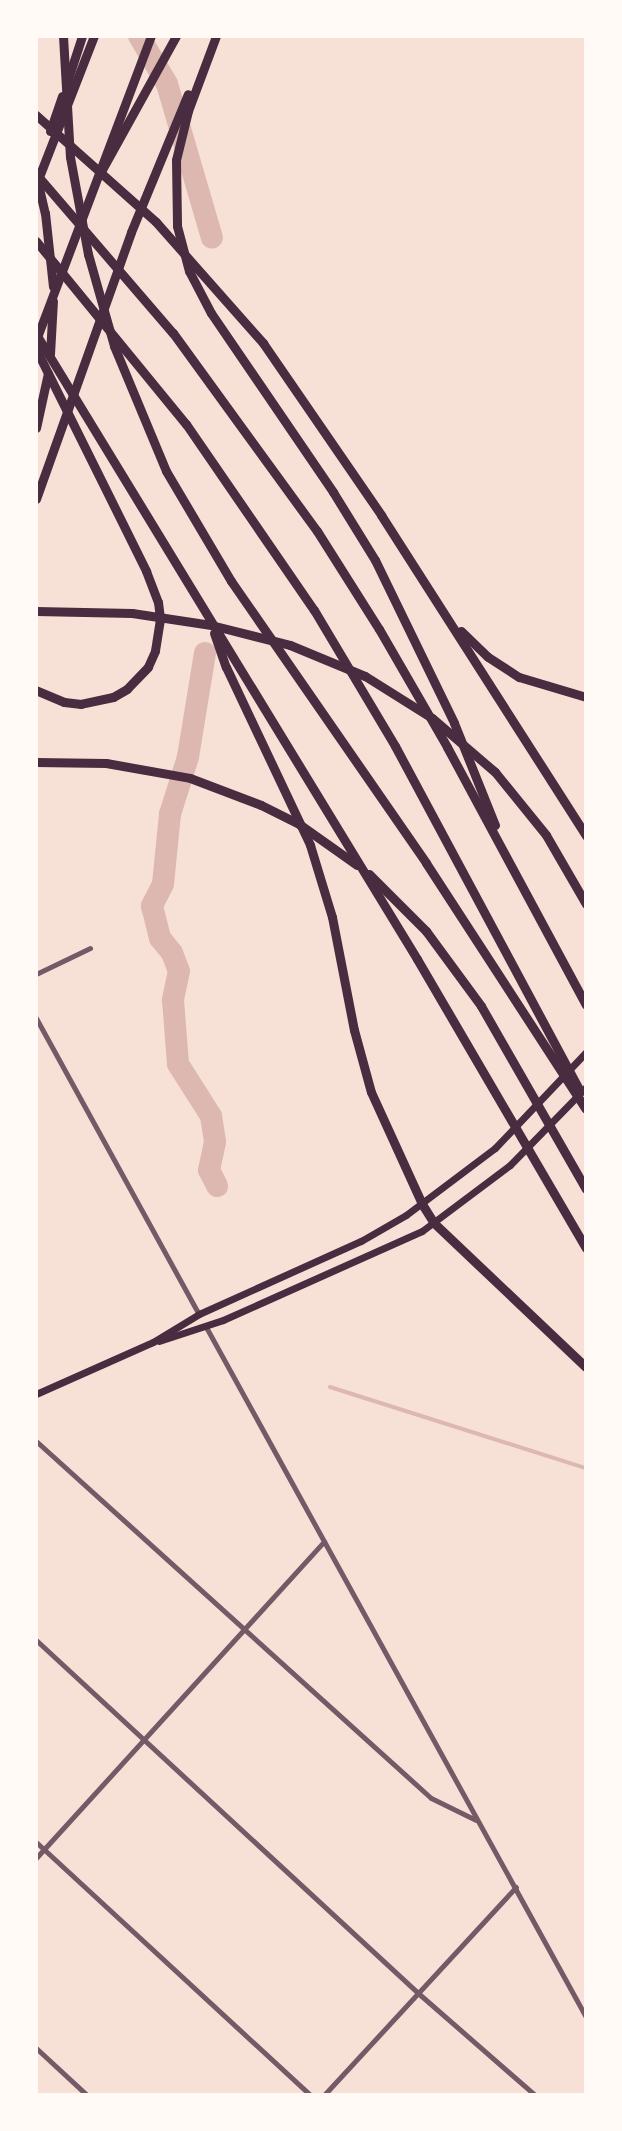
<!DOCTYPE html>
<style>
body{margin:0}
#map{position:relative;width:622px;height:2131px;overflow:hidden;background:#f7e1d7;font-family:"Exo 2",sans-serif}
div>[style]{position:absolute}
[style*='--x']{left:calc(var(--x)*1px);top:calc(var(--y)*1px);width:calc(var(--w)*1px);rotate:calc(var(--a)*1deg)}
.stream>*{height:4px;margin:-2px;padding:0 2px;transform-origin:2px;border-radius:2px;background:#dcb8b0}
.river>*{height:22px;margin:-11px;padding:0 11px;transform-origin:11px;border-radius:11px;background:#dcb8b0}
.minor>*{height:5px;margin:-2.5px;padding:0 2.5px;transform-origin:2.5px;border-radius:2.5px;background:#755966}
.secondary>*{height:7px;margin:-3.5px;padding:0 3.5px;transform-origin:3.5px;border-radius:3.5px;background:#4a2c40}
.motorway>*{height:9px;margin:-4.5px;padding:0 4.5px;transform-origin:4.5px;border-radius:4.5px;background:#4a2c40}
span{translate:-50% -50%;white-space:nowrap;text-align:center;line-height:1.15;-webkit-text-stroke:6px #fffaf5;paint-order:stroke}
.frame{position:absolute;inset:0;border:38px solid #fffaf5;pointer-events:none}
</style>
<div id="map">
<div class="stream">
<div style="--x:330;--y:1387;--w:269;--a:17.6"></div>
</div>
<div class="river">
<div style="--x:139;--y:36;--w:56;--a:59.7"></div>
<div style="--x:167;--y:84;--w:160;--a:73.7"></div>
<div style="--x:205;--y:653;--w:105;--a:99.3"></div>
<div style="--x:188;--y:757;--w:60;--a:107.5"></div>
<div style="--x:170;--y:814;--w:70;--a:95.7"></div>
<div style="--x:163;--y:884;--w:25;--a:117"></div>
<div style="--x:152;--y:906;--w:33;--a:76"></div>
<div style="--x:160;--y:938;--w:19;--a:51"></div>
<div style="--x:172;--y:953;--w:19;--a:69"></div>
<div style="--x:179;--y:971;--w:30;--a:102"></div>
<div style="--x:173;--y:1000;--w:64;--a:85.5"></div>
<div style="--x:178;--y:1064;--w:62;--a:57.6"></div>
<div style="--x:211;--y:1116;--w:26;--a:81"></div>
<div style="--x:215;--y:1142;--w:29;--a:102"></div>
<div style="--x:209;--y:1170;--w:18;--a:63"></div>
</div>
<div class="minor">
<div style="--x:36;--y:974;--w:60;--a:-25.7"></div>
<div style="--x:36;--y:1018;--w:338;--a:61.2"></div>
<div style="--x:206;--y:1327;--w:788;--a:61.16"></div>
<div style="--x:36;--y:1441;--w:532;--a:42.11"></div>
<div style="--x:431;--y:1798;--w:50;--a:26.1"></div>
<div style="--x:36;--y:1640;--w:520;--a:42.74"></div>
<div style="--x:418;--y:1993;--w:155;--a:41.1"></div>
<div style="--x:36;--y:1842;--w:373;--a:42.7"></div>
<div style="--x:36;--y:1858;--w:428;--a:-47.7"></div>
<div style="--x:36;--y:2048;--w:69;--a:42.7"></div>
<div style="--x:324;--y:2095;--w:283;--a:-47.3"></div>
</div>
<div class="secondary">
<div style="--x:159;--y:1341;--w:67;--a:-18.2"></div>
<div style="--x:223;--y:1320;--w:218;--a:-24.1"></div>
<div style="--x:422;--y:1231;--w:110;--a:-36.9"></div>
<div style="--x:510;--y:1165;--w:109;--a:-45.7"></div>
<div style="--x:36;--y:1394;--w:128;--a:-24"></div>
<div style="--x:153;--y:1342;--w:54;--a:-31.3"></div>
<div style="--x:199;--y:1314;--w:178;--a:-24.3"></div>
<div style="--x:361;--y:1241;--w:52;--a:-30"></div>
<div style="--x:406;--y:1215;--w:111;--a:-37"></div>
<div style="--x:495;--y:1148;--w:132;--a:-46.5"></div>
</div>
<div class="motorway">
<div style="--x:63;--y:36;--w:121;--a:86.7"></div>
<div style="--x:70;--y:157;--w:99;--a:79.5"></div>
<div style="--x:88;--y:254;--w:96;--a:74.2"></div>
<div style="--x:114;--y:346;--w:135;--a:67.4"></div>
<div style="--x:166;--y:471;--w:128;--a:59.4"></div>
<div style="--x:231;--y:581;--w:343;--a:55.3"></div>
<div style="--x:426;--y:863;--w:293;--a:57"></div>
<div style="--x:216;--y:36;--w:80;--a:110.5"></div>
<div style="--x:188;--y:111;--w:50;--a:103.8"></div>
<div style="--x:176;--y:160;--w:66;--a:89.1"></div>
<div style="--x:177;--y:226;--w:47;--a:75.1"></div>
<div style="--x:189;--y:271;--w:47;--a:62.4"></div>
<div style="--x:211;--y:313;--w:217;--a:55.7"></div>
<div style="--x:333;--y:492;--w:80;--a:58.3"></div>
<div style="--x:375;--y:560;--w:181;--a:64.1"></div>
<div style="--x:454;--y:723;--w:110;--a:68.1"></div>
<div style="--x:67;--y:82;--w:48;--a:-71.9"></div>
<div style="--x:36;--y:115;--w:161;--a:41.7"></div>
<div style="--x:156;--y:222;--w:162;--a:48.5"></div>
<div style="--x:263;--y:343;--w:209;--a:55.5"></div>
<div style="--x:381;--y:515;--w:381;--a:57.4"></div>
<div style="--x:50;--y:131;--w:37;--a:-71"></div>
<div style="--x:36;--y:174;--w:210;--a:49.3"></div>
<div style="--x:173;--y:333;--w:245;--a:54"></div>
<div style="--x:317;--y:531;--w:116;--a:57.7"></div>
<div style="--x:379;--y:629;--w:136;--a:60"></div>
<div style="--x:447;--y:747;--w:293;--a:61.7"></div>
<div style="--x:36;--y:175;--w:39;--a:77"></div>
<div style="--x:45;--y:213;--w:74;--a:83.8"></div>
<div style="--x:99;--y:175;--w:159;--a:-61"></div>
<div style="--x:37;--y:182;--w:157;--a:-68.7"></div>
<div style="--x:36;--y:241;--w:237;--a:50.7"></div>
<div style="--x:186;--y:424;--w:226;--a:55.5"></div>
<div style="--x:314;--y:610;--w:158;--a:59.2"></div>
<div style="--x:395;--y:746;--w:391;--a:61.8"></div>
<div style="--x:36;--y:334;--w:732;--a:58.63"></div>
<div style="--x:417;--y:959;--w:335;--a:59.7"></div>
<div style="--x:36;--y:340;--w:325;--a:-69.3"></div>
<div style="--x:36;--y:349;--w:248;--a:63.6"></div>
<div style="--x:146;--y:571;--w:33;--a:69"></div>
<div style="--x:158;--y:602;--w:17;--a:83"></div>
<div style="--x:160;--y:619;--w:32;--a:99"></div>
<div style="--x:155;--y:651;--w:17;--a:114"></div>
<div style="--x:148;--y:667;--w:30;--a:134"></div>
<div style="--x:127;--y:689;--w:16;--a:150"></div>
<div style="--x:113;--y:697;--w:33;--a:168"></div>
<div style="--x:81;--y:704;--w:17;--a:-173"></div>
<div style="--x:64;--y:702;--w:30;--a:-157"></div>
<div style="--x:50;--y:354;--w:53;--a:-86.8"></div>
<div style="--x:36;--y:428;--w:56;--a:-77.7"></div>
<div style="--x:36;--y:499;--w:283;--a:-70.4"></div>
<div style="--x:131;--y:232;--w:149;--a:-67.6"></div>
<div style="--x:36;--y:611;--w:96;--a:1.2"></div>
<div style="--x:132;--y:613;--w:80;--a:8.6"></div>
<div style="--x:211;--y:625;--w:81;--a:14.2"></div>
<div style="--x:290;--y:645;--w:81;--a:22.5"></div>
<div style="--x:365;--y:676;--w:79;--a:32.1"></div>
<div style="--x:432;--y:718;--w:83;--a:40.6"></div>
<div style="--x:495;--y:772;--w:81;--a:51"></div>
<div style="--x:546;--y:835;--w:80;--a:59.9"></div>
<div style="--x:461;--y:631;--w:37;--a:44"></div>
<div style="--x:488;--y:657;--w:37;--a:33"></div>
<div style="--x:519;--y:677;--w:70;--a:16.6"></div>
<div style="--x:214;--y:633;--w:36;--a:71"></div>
<div style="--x:226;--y:667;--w:197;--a:64.7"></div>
<div style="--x:310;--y:845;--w:75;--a:73"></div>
<div style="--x:332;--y:917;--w:115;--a:79"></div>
<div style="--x:354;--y:1030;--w:64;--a:74.7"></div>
<div style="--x:371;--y:1092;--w:123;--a:65.5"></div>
<div style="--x:422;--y:1204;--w:22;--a:58"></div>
<div style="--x:434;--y:1223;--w:209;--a:43.5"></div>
<div style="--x:36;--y:762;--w:70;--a:0.8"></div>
<div style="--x:106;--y:763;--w:85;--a:10.1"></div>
<div style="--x:190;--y:778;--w:76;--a:20.8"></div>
<div style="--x:261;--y:805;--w:42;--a:26.6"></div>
<div style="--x:299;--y:824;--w:71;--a:35.3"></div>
<div style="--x:369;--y:874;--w:81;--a:45"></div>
<div style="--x:426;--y:931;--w:93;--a:53.7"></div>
<div style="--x:481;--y:1006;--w:211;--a:60.2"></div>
</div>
<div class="frame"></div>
</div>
